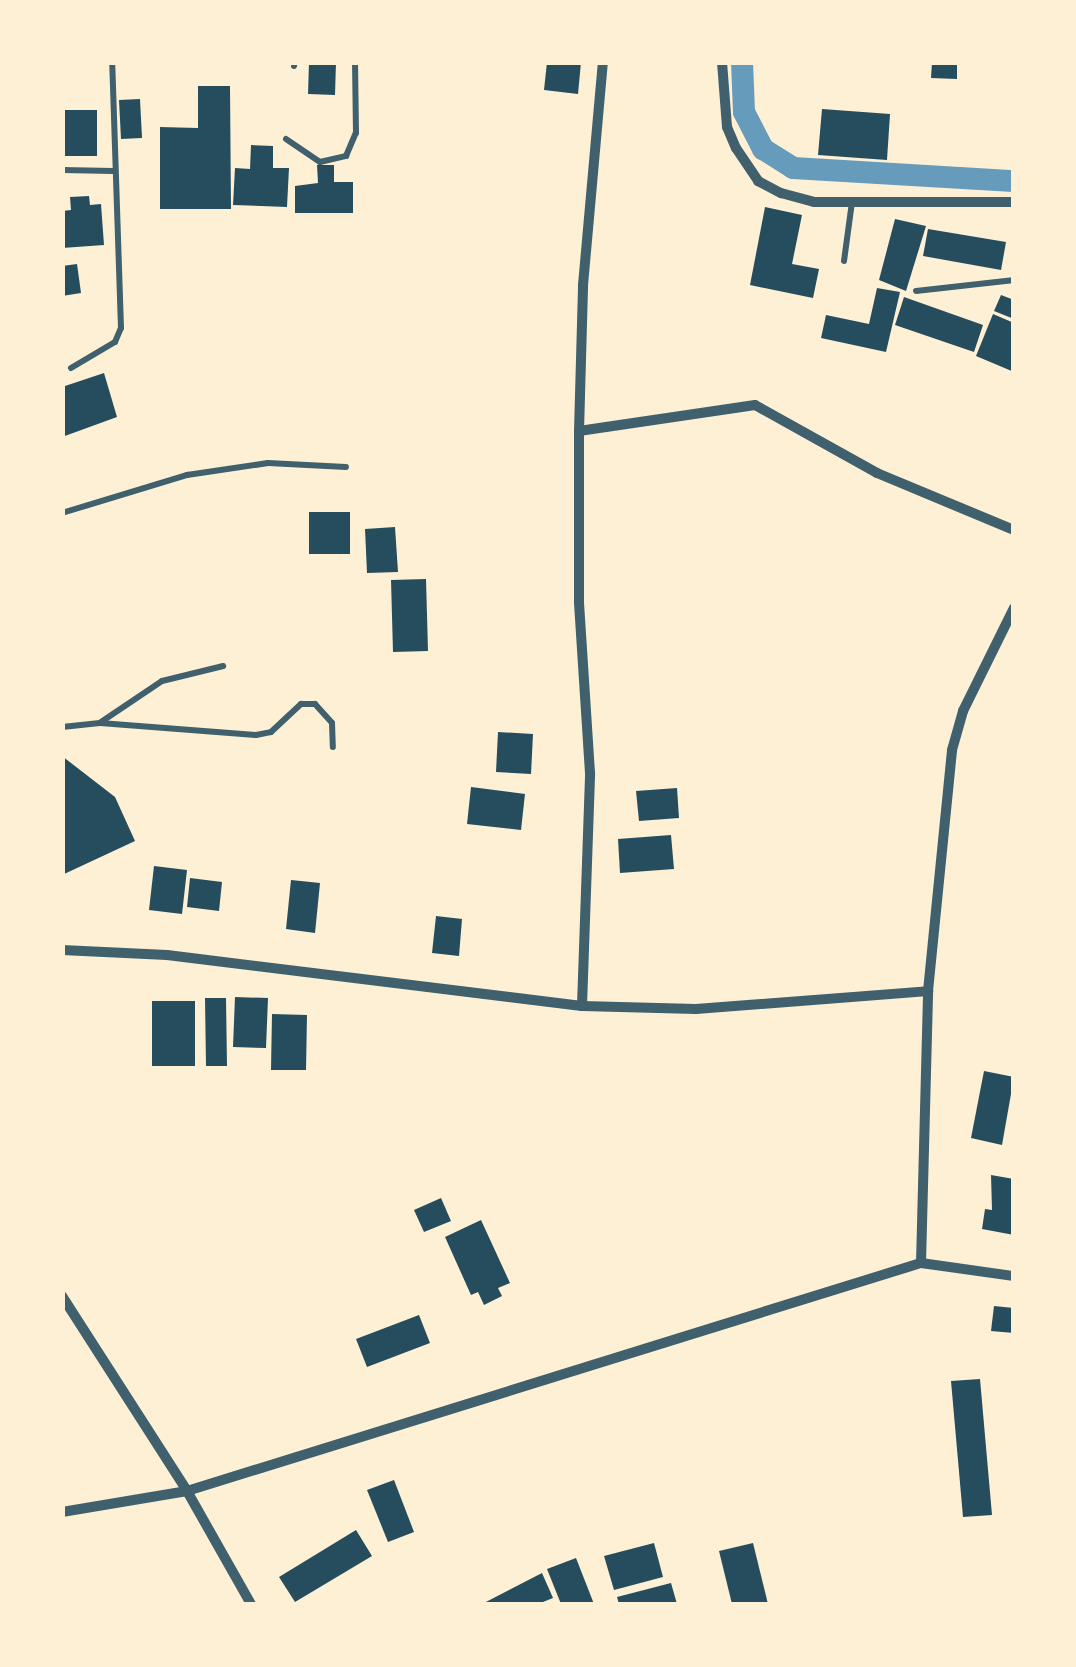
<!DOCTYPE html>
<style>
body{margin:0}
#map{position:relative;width:1076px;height:1667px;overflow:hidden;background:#fdf0d5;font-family:"DejaVu Sans",sans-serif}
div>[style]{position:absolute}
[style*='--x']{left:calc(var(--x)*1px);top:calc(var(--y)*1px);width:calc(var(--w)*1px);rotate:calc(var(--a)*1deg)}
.canal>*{height:22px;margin:-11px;padding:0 11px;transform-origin:11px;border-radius:11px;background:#669bbc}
.building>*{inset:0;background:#264d5e}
.service>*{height:6px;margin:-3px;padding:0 3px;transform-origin:3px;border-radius:3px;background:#3f606c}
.minor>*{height:10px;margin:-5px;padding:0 5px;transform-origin:5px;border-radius:5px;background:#3f606c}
span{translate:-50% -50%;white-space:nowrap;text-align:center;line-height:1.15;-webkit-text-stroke:9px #fdf0d5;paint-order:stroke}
.frame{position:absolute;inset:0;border:65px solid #fdf0d5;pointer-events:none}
</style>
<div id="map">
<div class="canal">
<div style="--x:742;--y:62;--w:50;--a:87.7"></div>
<div style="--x:744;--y:112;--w:42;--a:62.8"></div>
<div style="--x:763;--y:149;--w:36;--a:32"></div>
<div style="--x:793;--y:168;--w:221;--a:3.4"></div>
</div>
<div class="building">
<div style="clip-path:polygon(309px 62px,336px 62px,335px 95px,308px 94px)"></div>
<div style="clip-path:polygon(547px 62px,581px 62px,578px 94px,544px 90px)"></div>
<div style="clip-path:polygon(932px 62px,957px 62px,957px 79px,931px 78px)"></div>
<div style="clip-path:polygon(198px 86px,230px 86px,231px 209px,160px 209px,160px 127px,198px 128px)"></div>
<div style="clip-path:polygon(140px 99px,142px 138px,121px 139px,119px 100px)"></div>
<div style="clip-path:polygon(822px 109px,890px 114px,887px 160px,818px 155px)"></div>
<div style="clip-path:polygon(62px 110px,97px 110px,97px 156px,62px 156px)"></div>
<div style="clip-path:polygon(251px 145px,273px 146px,273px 168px,289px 168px,287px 207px,233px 205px,235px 168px,250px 169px)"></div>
<div style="clip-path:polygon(317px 165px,334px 165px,334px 182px,353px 182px,353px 213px,295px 213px,295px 186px,318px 183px)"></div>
<div style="clip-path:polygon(89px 196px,90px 205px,101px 204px,104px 245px,62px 248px,62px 211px,71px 210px,70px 197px)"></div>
<div style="clip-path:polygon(765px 207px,802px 215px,792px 264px,819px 269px,813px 298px,750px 285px)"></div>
<div style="clip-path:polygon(895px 219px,926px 226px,906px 291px,879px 280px)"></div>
<div style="clip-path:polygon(928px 229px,1006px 242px,1001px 270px,923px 256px)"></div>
<div style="clip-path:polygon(77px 264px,81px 293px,62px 296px,62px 266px)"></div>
<div style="clip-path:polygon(877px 288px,900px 292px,886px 352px,821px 338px,826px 315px,869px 324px)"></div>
<div style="clip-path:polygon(1001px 295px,1014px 300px,1014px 319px,994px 311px)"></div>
<div style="clip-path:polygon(904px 297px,983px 325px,974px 352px,895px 325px)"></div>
<div style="clip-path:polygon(993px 314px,1014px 323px,1014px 372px,976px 356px)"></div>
<div style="clip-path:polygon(104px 373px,117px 417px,62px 437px,62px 387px)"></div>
<div style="clip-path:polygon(309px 512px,350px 512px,350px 554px,309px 554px)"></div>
<div style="clip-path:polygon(395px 527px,398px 572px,367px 573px,365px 529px)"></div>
<div style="clip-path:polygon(426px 579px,428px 651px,393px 652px,391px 580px)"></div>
<div style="clip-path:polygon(498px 732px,533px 734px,531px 774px,496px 772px)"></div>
<div style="clip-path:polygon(62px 756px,115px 797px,135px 841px,62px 875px)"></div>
<div style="clip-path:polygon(471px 787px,525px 794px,521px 830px,467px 824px)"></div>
<div style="clip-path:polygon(677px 788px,679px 818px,639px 821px,636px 791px)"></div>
<div style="clip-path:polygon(671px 835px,674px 869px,620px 873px,618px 839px)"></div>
<div style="clip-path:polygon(154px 866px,187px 870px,182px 914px,149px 910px)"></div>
<div style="clip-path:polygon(190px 878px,222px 882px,219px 911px,187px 907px)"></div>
<div style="clip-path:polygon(291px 880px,320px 883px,315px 933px,286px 929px)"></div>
<div style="clip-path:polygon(436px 916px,462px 919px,459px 956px,432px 953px)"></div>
<div style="clip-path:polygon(235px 997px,268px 998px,266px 1048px,233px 1047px)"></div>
<div style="clip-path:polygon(205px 998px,226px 998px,227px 1066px,206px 1066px)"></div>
<div style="clip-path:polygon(152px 1001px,195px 1001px,195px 1066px,152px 1066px)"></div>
<div style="clip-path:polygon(272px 1014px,307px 1015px,306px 1070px,271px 1070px)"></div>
<div style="clip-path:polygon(984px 1071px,1014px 1077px,1002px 1145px,971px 1138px)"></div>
<div style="clip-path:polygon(991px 1175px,1014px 1179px,1014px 1235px,982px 1229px,985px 1209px,992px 1210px)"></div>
<div style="clip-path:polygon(441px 1198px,451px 1221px,424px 1232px,414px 1210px)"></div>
<div style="clip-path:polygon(481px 1220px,510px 1283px,498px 1288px,502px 1296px,484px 1305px,478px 1292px,471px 1295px,445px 1237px)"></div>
<div style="clip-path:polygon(994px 1306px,1014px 1308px,1014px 1333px,991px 1331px)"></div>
<div style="clip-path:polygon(419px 1315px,430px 1343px,367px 1367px,356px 1339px)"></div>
<div style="clip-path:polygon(980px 1379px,992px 1515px,963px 1517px,951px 1381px)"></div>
<div style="clip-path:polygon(394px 1480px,414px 1532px,388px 1542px,367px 1490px)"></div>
<div style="clip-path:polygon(356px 1530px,372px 1556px,295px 1602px,279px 1577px)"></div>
<div style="clip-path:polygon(654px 1543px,663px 1577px,614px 1590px,604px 1556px)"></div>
<div style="clip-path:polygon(753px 1543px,768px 1604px,732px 1604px,719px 1551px)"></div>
<div style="clip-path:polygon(576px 1558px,594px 1604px,561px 1604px,547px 1569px)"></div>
<div style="clip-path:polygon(542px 1573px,553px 1598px,538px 1604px,482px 1604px)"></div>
<div style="clip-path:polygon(671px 1583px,677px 1604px,619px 1604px,617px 1597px)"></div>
</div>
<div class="service">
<div style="--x:294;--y:66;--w:4;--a:-76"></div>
<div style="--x:286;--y:139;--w:41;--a:34.1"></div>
<div style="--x:320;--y:162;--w:27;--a:-13"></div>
<div style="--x:346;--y:156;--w:25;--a:-67"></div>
<div style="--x:356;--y:133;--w:71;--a:-90.8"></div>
<div style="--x:62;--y:170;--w:51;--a:1.1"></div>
<div style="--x:844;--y:261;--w:60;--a:-82.3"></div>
<div style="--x:916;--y:291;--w:99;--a:-6.4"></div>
<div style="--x:71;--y:368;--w:51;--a:-30.6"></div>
<div style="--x:115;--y:342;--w:15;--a:-67"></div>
<div style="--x:121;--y:328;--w:266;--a:-91.9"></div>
<div style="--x:62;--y:513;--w:131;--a:-16.9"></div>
<div style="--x:187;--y:475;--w:82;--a:-8.4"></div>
<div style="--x:268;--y:463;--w:78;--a:2.9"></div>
<div style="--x:101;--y:722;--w:73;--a:-33.9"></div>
<div style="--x:162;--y:681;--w:63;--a:-13.8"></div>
<div style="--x:62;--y:727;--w:38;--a:-6"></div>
<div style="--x:100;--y:723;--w:156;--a:4.4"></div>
<div style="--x:256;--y:735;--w:15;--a:-11"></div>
<div style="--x:271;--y:732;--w:41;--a:-43"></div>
<div style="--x:301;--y:704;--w:14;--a:0"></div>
<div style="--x:315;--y:704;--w:25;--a:48"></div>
<div style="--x:332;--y:723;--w:24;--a:88"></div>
</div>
<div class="minor">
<div style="--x:722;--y:62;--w:65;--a:85.6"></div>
<div style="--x:727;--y:127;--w:23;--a:67"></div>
<div style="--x:736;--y:148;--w:40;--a:56"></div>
<div style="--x:758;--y:181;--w:26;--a:28"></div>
<div style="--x:781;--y:193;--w:34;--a:15"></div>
<div style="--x:814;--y:202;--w:200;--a:0"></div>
<div style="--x:579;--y:431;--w:178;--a:-8.4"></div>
<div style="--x:755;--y:405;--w:140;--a:29.1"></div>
<div style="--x:877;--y:473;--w:148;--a:22.6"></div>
<div style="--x:62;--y:950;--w:105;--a:2.7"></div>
<div style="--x:167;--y:955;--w:418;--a:7"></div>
<div style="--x:582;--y:1006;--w:114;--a:1.5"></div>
<div style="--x:696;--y:1009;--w:233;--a:-4.4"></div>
<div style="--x:582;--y:1006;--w:233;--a:-88"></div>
<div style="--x:590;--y:773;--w:172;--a:-93.7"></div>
<div style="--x:579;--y:601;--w:170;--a:-90"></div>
<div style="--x:579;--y:431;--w:146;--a:-88.4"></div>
<div style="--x:583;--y:285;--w:224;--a:-84.9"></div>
<div style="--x:921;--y:1263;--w:272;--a:-88.5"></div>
<div style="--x:928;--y:991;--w:242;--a:-84.3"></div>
<div style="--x:952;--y:750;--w:41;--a:-74.2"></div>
<div style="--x:963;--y:711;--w:115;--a:-63.7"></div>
<div style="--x:62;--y:1296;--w:232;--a:57.3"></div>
<div style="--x:187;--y:1491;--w:130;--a:60.5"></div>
<div style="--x:62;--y:1512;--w:127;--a:-9.5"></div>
<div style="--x:187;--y:1491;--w:769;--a:-17.26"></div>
<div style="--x:921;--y:1263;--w:94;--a:8"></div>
</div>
<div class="frame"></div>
</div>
